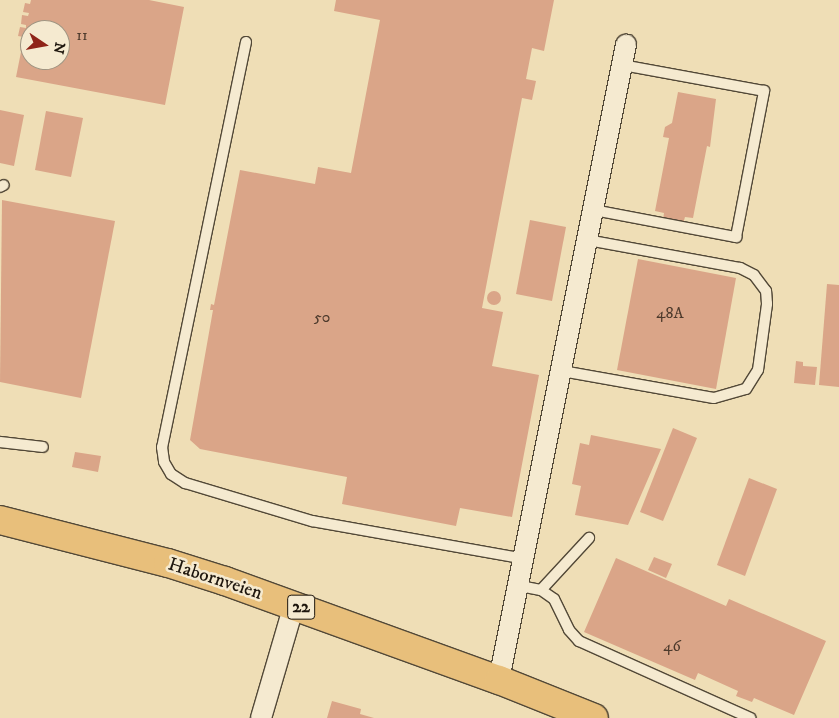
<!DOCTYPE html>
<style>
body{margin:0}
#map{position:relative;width:839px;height:718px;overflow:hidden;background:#efdeb6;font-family:"IM FELL DW Pica",serif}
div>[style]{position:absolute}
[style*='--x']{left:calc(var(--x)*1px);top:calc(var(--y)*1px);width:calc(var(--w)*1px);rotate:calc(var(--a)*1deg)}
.building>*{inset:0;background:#daa588}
.round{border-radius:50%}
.roads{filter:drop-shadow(1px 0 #524837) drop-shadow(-1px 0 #524837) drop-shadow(0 1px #524837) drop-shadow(0 -1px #524837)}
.lane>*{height:10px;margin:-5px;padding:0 5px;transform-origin:5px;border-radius:5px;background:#f5ead0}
.street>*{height:20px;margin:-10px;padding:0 10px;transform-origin:10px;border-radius:10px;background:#f5ead0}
.highway>*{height:28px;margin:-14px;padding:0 14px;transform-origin:14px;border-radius:14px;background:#e8bf7b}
span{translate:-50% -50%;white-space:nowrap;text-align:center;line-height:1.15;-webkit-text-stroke:5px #f5ead0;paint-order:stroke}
.number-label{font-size:16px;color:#4d3a2c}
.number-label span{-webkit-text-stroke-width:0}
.shield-label span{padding:1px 4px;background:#f5ead0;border:1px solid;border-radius:4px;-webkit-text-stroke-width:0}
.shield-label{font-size:18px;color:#1e160d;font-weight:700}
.street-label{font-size:19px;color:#1e160d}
.north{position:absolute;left:20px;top:20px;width:50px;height:50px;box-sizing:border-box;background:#f5ead0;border:1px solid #9f9582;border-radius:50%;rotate:102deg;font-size:14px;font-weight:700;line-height:20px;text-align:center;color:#1e160d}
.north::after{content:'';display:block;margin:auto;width:18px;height:22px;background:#8f2418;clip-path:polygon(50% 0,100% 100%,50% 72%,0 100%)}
</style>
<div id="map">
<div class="building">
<div style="clip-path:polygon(evenodd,31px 0,149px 0,184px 7px,165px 105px,16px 77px,24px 37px,18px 36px,20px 27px,26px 28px,26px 25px,21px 24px,22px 15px,28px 16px,29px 13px,23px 12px,25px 3px,30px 4px,31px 0,30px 30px,60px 30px,60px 60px,30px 60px,30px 30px)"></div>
<div style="clip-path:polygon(336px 0,554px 0,544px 51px,532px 48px,526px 79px,536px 81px,532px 100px,522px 98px,482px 308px,503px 312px,492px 366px,539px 375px,512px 517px,460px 508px,456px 526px,342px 504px,347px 477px,200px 449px,190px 440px,213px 310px,210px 310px,211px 304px,214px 305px,240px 170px,315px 184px,318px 167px,351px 173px,380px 20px,334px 11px)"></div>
<div style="clip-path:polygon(678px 92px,716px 99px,710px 147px,707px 146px,693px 218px,685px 217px,683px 224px,663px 220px,664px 213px,655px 211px,669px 138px,663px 137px,665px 127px,672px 123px)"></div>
<div style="clip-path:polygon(0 110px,24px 115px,14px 166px,0 163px)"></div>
<div style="clip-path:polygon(46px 111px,83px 118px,71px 177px,35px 170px)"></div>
<div style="clip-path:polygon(2px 200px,115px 221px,81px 398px,0 382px)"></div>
<div style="clip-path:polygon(530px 220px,566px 227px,552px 301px,516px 294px)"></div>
<div style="clip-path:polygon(638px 259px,736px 278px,716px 389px,617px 370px)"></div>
<div style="clip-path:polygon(827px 284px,839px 285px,839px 387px,819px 385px)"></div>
<div class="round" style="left:487px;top:291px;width:14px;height:14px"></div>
<div style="clip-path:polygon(796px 361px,803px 362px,803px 366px,817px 367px,815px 385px,794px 383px)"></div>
<div style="clip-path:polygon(673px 428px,697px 438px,663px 521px,640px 512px)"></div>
<div style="clip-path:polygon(591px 435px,661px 449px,628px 525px,575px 515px,581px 486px,572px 484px,580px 443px,589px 445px)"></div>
<div style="clip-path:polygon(75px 452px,101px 456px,98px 472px,72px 467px)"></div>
<div style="clip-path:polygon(749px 478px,777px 489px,745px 576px,717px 565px)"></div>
<div style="clip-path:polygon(654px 557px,672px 564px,666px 578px,648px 570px)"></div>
<div style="clip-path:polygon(616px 558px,726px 606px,729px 599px,826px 641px,794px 715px,754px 698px,752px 702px,736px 696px,738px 691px,698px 673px,695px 680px,584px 632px)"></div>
<div style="clip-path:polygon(332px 701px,361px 709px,360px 714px,374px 718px,327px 718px)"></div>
</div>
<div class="roads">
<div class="lane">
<div style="--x:246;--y:42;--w:414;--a:101.7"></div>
<div style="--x:162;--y:447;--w:15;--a:82"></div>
<div style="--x:164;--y:462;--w:14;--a:60"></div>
<div style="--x:171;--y:474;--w:17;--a:33"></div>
<div style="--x:185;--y:483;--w:133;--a:16.7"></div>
<div style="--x:312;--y:521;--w:216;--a:10.1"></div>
<div style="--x:0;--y:187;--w:4;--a:-27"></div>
<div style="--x:594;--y:210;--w:145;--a:10.8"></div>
<div style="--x:736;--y:237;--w:149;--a:-79.1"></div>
<div style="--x:764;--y:91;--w:144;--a:-169.6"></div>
<div style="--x:562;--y:371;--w:154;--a:10.1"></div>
<div style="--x:714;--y:398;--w:33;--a:-16"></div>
<div style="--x:746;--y:389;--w:22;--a:-58"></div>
<div style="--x:758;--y:370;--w:67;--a:-82.2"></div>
<div style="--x:767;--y:304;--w:13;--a:-94"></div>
<div style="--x:766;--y:291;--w:20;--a:-127"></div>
<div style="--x:754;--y:275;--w:16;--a:-153"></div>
<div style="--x:740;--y:268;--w:155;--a:-169.6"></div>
<div style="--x:0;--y:442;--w:43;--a:6.6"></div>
<div style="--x:520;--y:586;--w:21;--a:11"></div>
<div style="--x:541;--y:590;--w:16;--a:35"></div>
<div style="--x:554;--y:599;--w:34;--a:64"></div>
<div style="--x:569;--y:630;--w:15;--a:48"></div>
<div style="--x:579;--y:641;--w:188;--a:24.2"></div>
<div style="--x:541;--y:590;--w:71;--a:-47.3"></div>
</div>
<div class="street">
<div style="--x:499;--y:680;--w:648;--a:-78.69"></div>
<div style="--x:261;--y:718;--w:118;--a:-73.7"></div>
</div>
<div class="highway">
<div style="--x:0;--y:520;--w:173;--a:14.4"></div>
<div style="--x:168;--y:563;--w:60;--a:17.5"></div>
<div style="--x:225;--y:581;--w:291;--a:19.9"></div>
<div style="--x:499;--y:680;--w:102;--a:21.8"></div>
</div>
</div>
<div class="number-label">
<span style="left:82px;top:35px">11</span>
<span style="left:670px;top:313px">48A</span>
<span style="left:322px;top:317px">50</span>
<span style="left:672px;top:646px">46</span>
</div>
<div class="shield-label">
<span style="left:301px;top:607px">22</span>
</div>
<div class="street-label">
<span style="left:215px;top:579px;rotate:18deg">Habornveien</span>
</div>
<div class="north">N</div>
</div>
